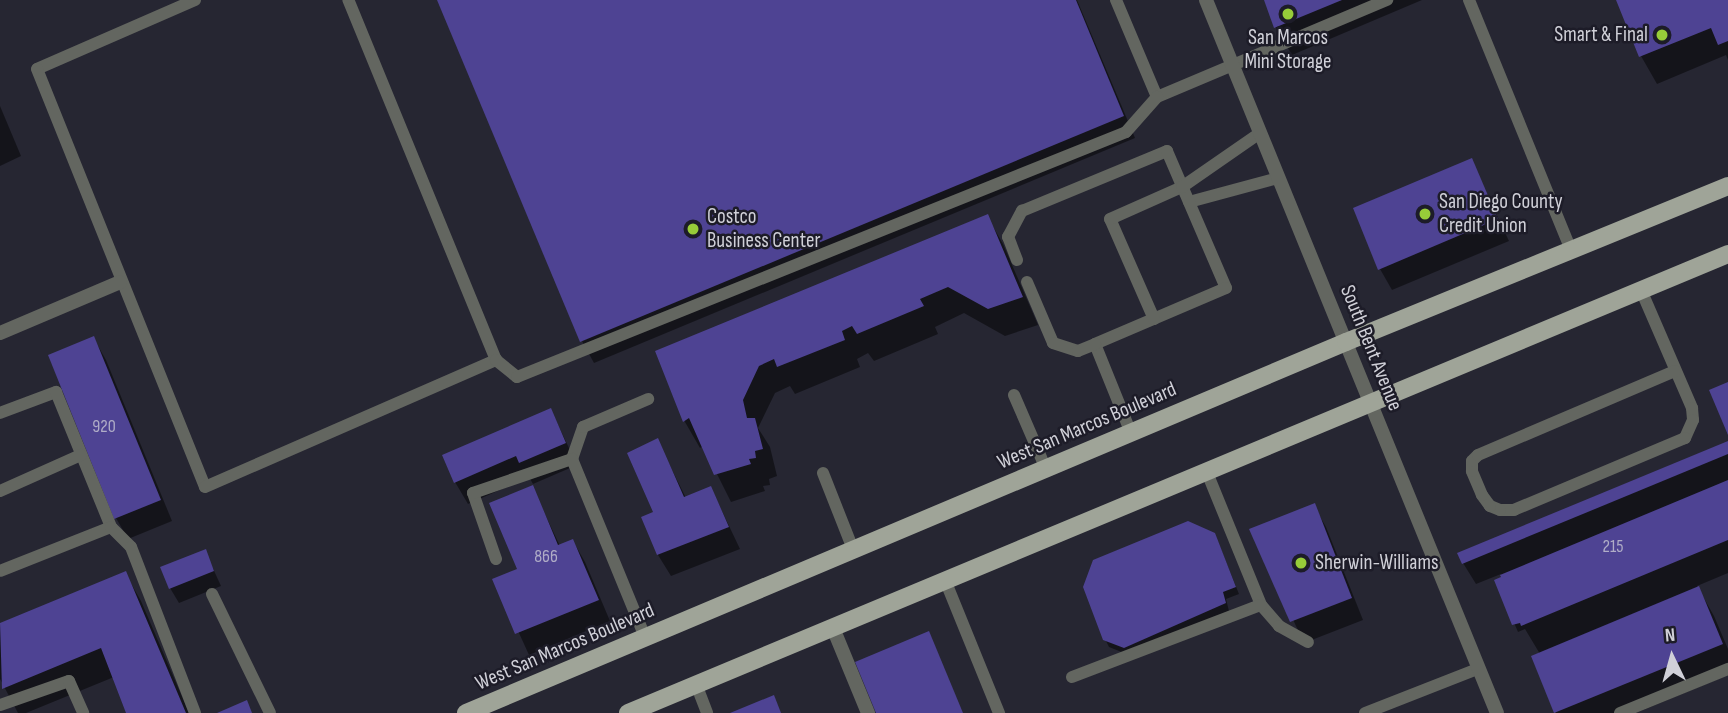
<!DOCTYPE html>
<style>
body{margin:0}
#map{position:relative;width:1728px;height:713px;overflow:hidden;background:#262632;font-family:"Sofia Sans Condensed",sans-serif}
div>[style]{position:absolute}
[style*='--x']{left:calc(var(--x)*1px);top:calc(var(--y)*1px);width:calc(var(--w)*1px);rotate:calc(var(--a)*1deg)}
.shadow>*{inset:0;background:#0007}
.building>*{inset:0;background:#4e4393}
.service>*{height:12px;margin:-6px;padding:0 6px;transform-origin:6px;border-radius:6px;background:#636660}
.minor>*{height:14px;margin:-7px;padding:0 7px;transform-origin:7px;border-radius:7px;background:#636660}
.tertiary>*{height:14px;margin:-7px;padding:0 7px;transform-origin:7px;border-radius:7px;background:#636660}
.primary>*{height:18px;margin:-9px;padding:0 9px;transform-origin:9px;border-radius:9px;background:#9fa498}
.dots>*{width:19px;height:19px;translate:-50% -50%;box-sizing:border-box;border:4px solid #1d1c28;border-radius:50%}
span{translate:-50% -50%;white-space:nowrap;text-align:center;line-height:1.15;-webkit-text-stroke:5px #1d1c28;paint-order:stroke}
.number-label{font-size:18px;color:#b0adc7}
.number-label span{-webkit-text-stroke-width:0}
.poi-label{font-size:21px;color:#d0d0d8}
.right{translate:-100% -50%;text-align:right}
.left{translate:0 -50%;text-align:left}
.street-label{font-size:21px;color:#d0d0d8}
.north{position:absolute;left:1637px;top:622px;width:70px;height:70px;-webkit-text-stroke:5px #1d1c28;paint-order:stroke;rotate:355deg;font-size:19px;font-weight:700;line-height:28px;text-align:center;color:#d0d0d8}
.north::after{content:'';display:block;margin:auto;width:24px;height:32px;background:#d0d0d8;clip-path:polygon(50% 0,100% 100%,50% 72%,0 100%)}
</style>
<div id="map">
<div class="shadow">
<div style="clip-path:polygon(439px 0,1077px 0,1135px 138px,594px 363px,582px 341px)"></div>
<div style="clip-path:polygon(1266px 0,1422px 0,1292px 55px,1276px 28px)"></div>
<div style="clip-path:polygon(1618px 0,1728px 0,1728px 60px,1726px 55px,1657px 84px,1641px 56px)"></div>
<div style="clip-path:polygon(0 106px,21px 156px,0 166px)"></div>
<div style="clip-path:polygon(1471px 160px,1509px 241px,1392px 290px,1380px 269px)"></div>
<div style="clip-path:polygon(987px 216px,1003px 244px,1038px 325px,1005px 336px,964px 313px,935px 327px,938px 334px,874px 361px,868px 353px,857px 359px,860px 367px,795px 394px,790px 386px,775px 393px,758px 428px,770px 447px,777px 476px,769px 479px,770px 485px,763px 486px,765px 491px,731px 502px,703px 446px,700px 448px,685px 422px,658px 352px)"></div>
<div style="clip-path:polygon(94px 339px,106px 360px,172px 521px,128px 539px,116px 518px)"></div>
<div style="clip-path:polygon(551px 410px,577px 465px,533px 484px,529px 477px,468px 504px,455px 482px)"></div>
<div style="clip-path:polygon(657px 440px,686px 498px,711px 488px,740px 549px,671px 576px,658px 555px,655px 513px)"></div>
<div style="clip-path:polygon(1728px 443px,1728px 573px,1697px 586px,1714px 616px,1728px 649px,1728px 675px,1636px 713px,1556px 713px,1533px 657px,1540px 654px,1525px 629px,1518px 632px,1496px 581px,1503px 579px,1501px 574px,1476px 584px,1463px 563px)"></div>
<div style="clip-path:polygon(532px 487px,560px 546px,573px 541px,585px 562px,610px 621px,529px 655px,495px 580px,519px 570px)"></div>
<div style="clip-path:polygon(1314px 506px,1326px 527px,1363px 620px,1304px 643px,1251px 530px)"></div>
<div style="clip-path:polygon(1218px 542px,1239px 594px,1226px 599px,1229px 611px,1129px 655px,1109px 647px,1105px 639px)"></div>
<div style="clip-path:polygon(205px 551px,221px 586px,179px 603px,170px 588px)"></div>
<div style="clip-path:polygon(125px 573px,141px 601px,189px 713px,128px 713px,114px 677px,26px 713px,18px 713px,0 679px,0 624px)"></div>
</div>
<div class="building">
<div style="clip-path:polygon(437px 0,1076px 0,1124px 116px,580px 342px)"></div>
<div style="clip-path:polygon(1264px 0,1342px 0,1274px 28px)"></div>
<div style="clip-path:polygon(1616px 0,1728px 0,1728px 41px,1718px 45px,1711px 28px,1639px 57px)"></div>
<div style="clip-path:polygon(1472px 158px,1498px 219px,1378px 270px,1353px 208px)"></div>
<div style="clip-path:polygon(988px 214px,1023px 297px,988px 309px,948px 287px,920px 299px,924px 306px,857px 334px,852px 326px,842px 331px,845px 340px,777px 367px,774px 359px,759px 366px,743px 400px,747px 418px,755px 418px,763px 449px,755px 451px,756px 458px,749px 459px,751px 464px,714px 475px,689px 418px,683px 422px,655px 351px)"></div>
<div style="clip-path:polygon(94px 336px,161px 500px,114px 519px,48px 355px)"></div>
<div style="clip-path:polygon(1728px 382px,1728px 435px,1709px 390px)"></div>
<div style="clip-path:polygon(551px 408px,566px 443px,519px 463px,516px 456px,454px 483px,442px 455px)"></div>
<div style="clip-path:polygon(658px 438px,684px 497px,711px 486px,729px 527px,657px 555px,641px 517px,653px 512px,627px 453px)"></div>
<div style="clip-path:polygon(1728px 441px,1728px 454px,1462px 564px,1457px 553px)"></div>
<div style="clip-path:polygon(1728px 480px,1728px 540px,1521px 626px,1520px 623px,1512px 625px,1494px 580px,1501px 577px,1500px 575px)"></div>
<div style="clip-path:polygon(533px 485px,558px 545px,573px 539px,599px 600px,515px 634px,492px 579px,517px 569px,489px 503px)"></div>
<div style="clip-path:polygon(1315px 503px,1352px 598px,1290px 622px,1249px 529px)"></div>
<div style="clip-path:polygon(1188px 521px,1215px 533px,1236px 587px,1223px 592px,1226px 603px,1124px 648px,1103px 640px,1083px 587px,1093px 560px)"></div>
<div style="clip-path:polygon(206px 549px,214px 571px,169px 589px,160px 567px)"></div>
<div style="clip-path:polygon(126px 571px,186px 713px,126px 713px,101px 648px,2px 689px,0 623px)"></div>
<div style="clip-path:polygon(1699px 586px,1723px 644px,1554px 713px,1531px 656px)"></div>
<div style="clip-path:polygon(929px 631px,963px 713px,876px 713px,855px 662px)"></div>
<div style="clip-path:polygon(774px 695px,781px 713px,730px 713px)"></div>
<div style="clip-path:polygon(247px 700px,252px 713px,217px 713px)"></div>
</div>
<div class="service">
<div style="--x:195;--y:0;--w:172;--a:156.4"></div>
<div style="--x:37;--y:69;--w:450;--a:68.1"></div>
<div style="--x:205;--y:487;--w:318;--a:-23.6"></div>
<div style="--x:496;--y:360;--w:389;--a:-112.3"></div>
<div style="--x:1116;--y:0;--w:105;--a:67.1"></div>
<div style="--x:1157;--y:97;--w:250;--a:-22.9"></div>
<div style="--x:1469;--y:0;--w:270;--a:67.8"></div>
<div style="--x:1189;--y:202;--w:92;--a:-15.1"></div>
<div style="--x:1017;--y:260;--w:25;--a:-111"></div>
<div style="--x:1008;--y:237;--w:30;--a:-62"></div>
<div style="--x:1022;--y:211;--w:157;--a:-22.5"></div>
<div style="--x:1167;--y:151;--w:149;--a:66.7"></div>
<div style="--x:1226;--y:288;--w:142;--a:156.9"></div>
<div style="--x:1095;--y:344;--w:96;--a:68"></div>
<div style="--x:1027;--y:282;--w:66;--a:66.9"></div>
<div style="--x:1053;--y:343;--w:26;--a:18"></div>
<div style="--x:1078;--y:351;--w:18;--a:-22"></div>
<div style="--x:1641;--y:290;--w:129;--a:66.6"></div>
<div style="--x:1692;--y:408;--w:12;--a:85"></div>
<div style="--x:1693;--y:420;--w:20;--a:114"></div>
<div style="--x:1685;--y:438;--w:186;--a:157.2"></div>
<div style="--x:1514;--y:510;--w:14;--a:180"></div>
<div style="--x:1500;--y:510;--w:11;--a:-158"></div>
<div style="--x:1490;--y:506;--w:14;--a:-126"></div>
<div style="--x:1482;--y:495;--w:26;--a:-113"></div>
<div style="--x:1472;--y:471;--w:10;--a:-90"></div>
<div style="--x:1472;--y:461;--w:8;--a:-45"></div>
<div style="--x:1478;--y:455;--w:214;--a:-23.1"></div>
<div style="--x:1154;--y:319;--w:109;--a:-113.7"></div>
<div style="--x:1110;--y:219;--w:79;--a:-24"></div>
<div style="--x:1182;--y:187;--w:95;--a:-34.7"></div>
<div style="--x:496;--y:360;--w:27;--a:39"></div>
<div style="--x:517;--y:377;--w:656;--a:-21.91"></div>
<div style="--x:1126;--y:132;--w:47;--a:-48.5"></div>
<div style="--x:1014;--y:395;--w:81;--a:66.6"></div>
<div style="--x:0;--y:413;--w:60;--a:-20.6"></div>
<div style="--x:56;--y:392;--w:146;--a:67.8"></div>
<div style="--x:111;--y:527;--w:119;--a:158.4"></div>
<div style="--x:572;--y:459;--w:34;--a:-71"></div>
<div style="--x:583;--y:427;--w:71;--a:-23.3"></div>
<div style="--x:1206;--y:470;--w:146;--a:67.8"></div>
<div style="--x:1261;--y:605;--w:28;--a:49"></div>
<div style="--x:1279;--y:626;--w:33;--a:29"></div>
<div style="--x:823;--y:473;--w:82;--a:68.5"></div>
<div style="--x:0;--y:491;--w:89;--a:-24"></div>
<div style="--x:111;--y:527;--w:28;--a:45"></div>
<div style="--x:131;--y:547;--w:178;--a:68.9"></div>
<div style="--x:496;--y:559;--w:70;--a:-109.2"></div>
<div style="--x:473;--y:493;--w:105;--a:-19"></div>
<div style="--x:572;--y:459;--w:192;--a:67.7"></div>
<div style="--x:945;--y:580;--w:144;--a:67.9"></div>
<div style="--x:212;--y:594;--w:132;--a:64"></div>
<div style="--x:1072;--y:677;--w:202;--a:-20.9"></div>
<div style="--x:696;--y:684;--w:31;--a:69"></div>
<div style="--x:0;--y:705;--w:73;--a:-19.2"></div>
<div style="--x:69;--y:681;--w:35;--a:66"></div>
<div style="--x:1365;--y:713;--w:120;--a:-21.4"></div>
<div style="--x:1620;--y:713;--w:117;--a:-22.2"></div>
</div>
<div class="minor">
<div style="--x:0;--y:333;--w:130;--a:-23"></div>
<div style="--x:833;--y:628;--w:92;--a:67.6"></div>
</div>
<div class="tertiary">
<div style="--x:1206;--y:0;--w:770;--a:67.8"></div>
</div>
<div class="primary">
<div style="--x:466;--y:713;--w:955;--a:-22.86"></div>
<div style="--x:1346;--y:342;--w:413;--a:-22.2"></div>
<div style="--x:628;--y:713;--w:1192;--a:-22.65"></div>
</div>
<div class="dots">
<div style="left:1288px;top:14px;background:#97cc39"></div>
<div style="left:1662px;top:35px;background:#97cc39"></div>
<div style="left:1425px;top:214px;background:#97cc39"></div>
<div style="left:693px;top:229px;background:#97cc39"></div>
<div style="left:1301px;top:563px;background:#97cc39"></div>
</div>
<div class="number-label">
<span style="left:104px;top:427px">920</span>
<span style="left:1613px;top:547px">215</span>
<span style="left:546px;top:557px">866</span>
</div>
<div class="poi-label">
<span class="right" style="left:1648px;top:35px">Smart &amp; Final</span>
<span style="left:1288px;top:50px">San Marcos<br>Mini Storage</span>
<span class="left" style="left:1439px;top:214px">San Diego County<br>Credit Union</span>
<span class="left" style="left:707px;top:229px">Costco<br>Business Center</span>
<span class="left" style="left:1315px;top:563px">Sherwin-Williams</span>
</div>
<div class="street-label">
<span style="left:1371px;top:348px;rotate:68deg">South Bent Avenue</span>
<span style="left:1087px;top:426px;rotate:-23deg">West San Marcos Boulevard</span>
<span style="left:565px;top:647px;rotate:-23deg">West San Marcos Boulevard</span>
</div>
<div class="north">N</div>
</div>
